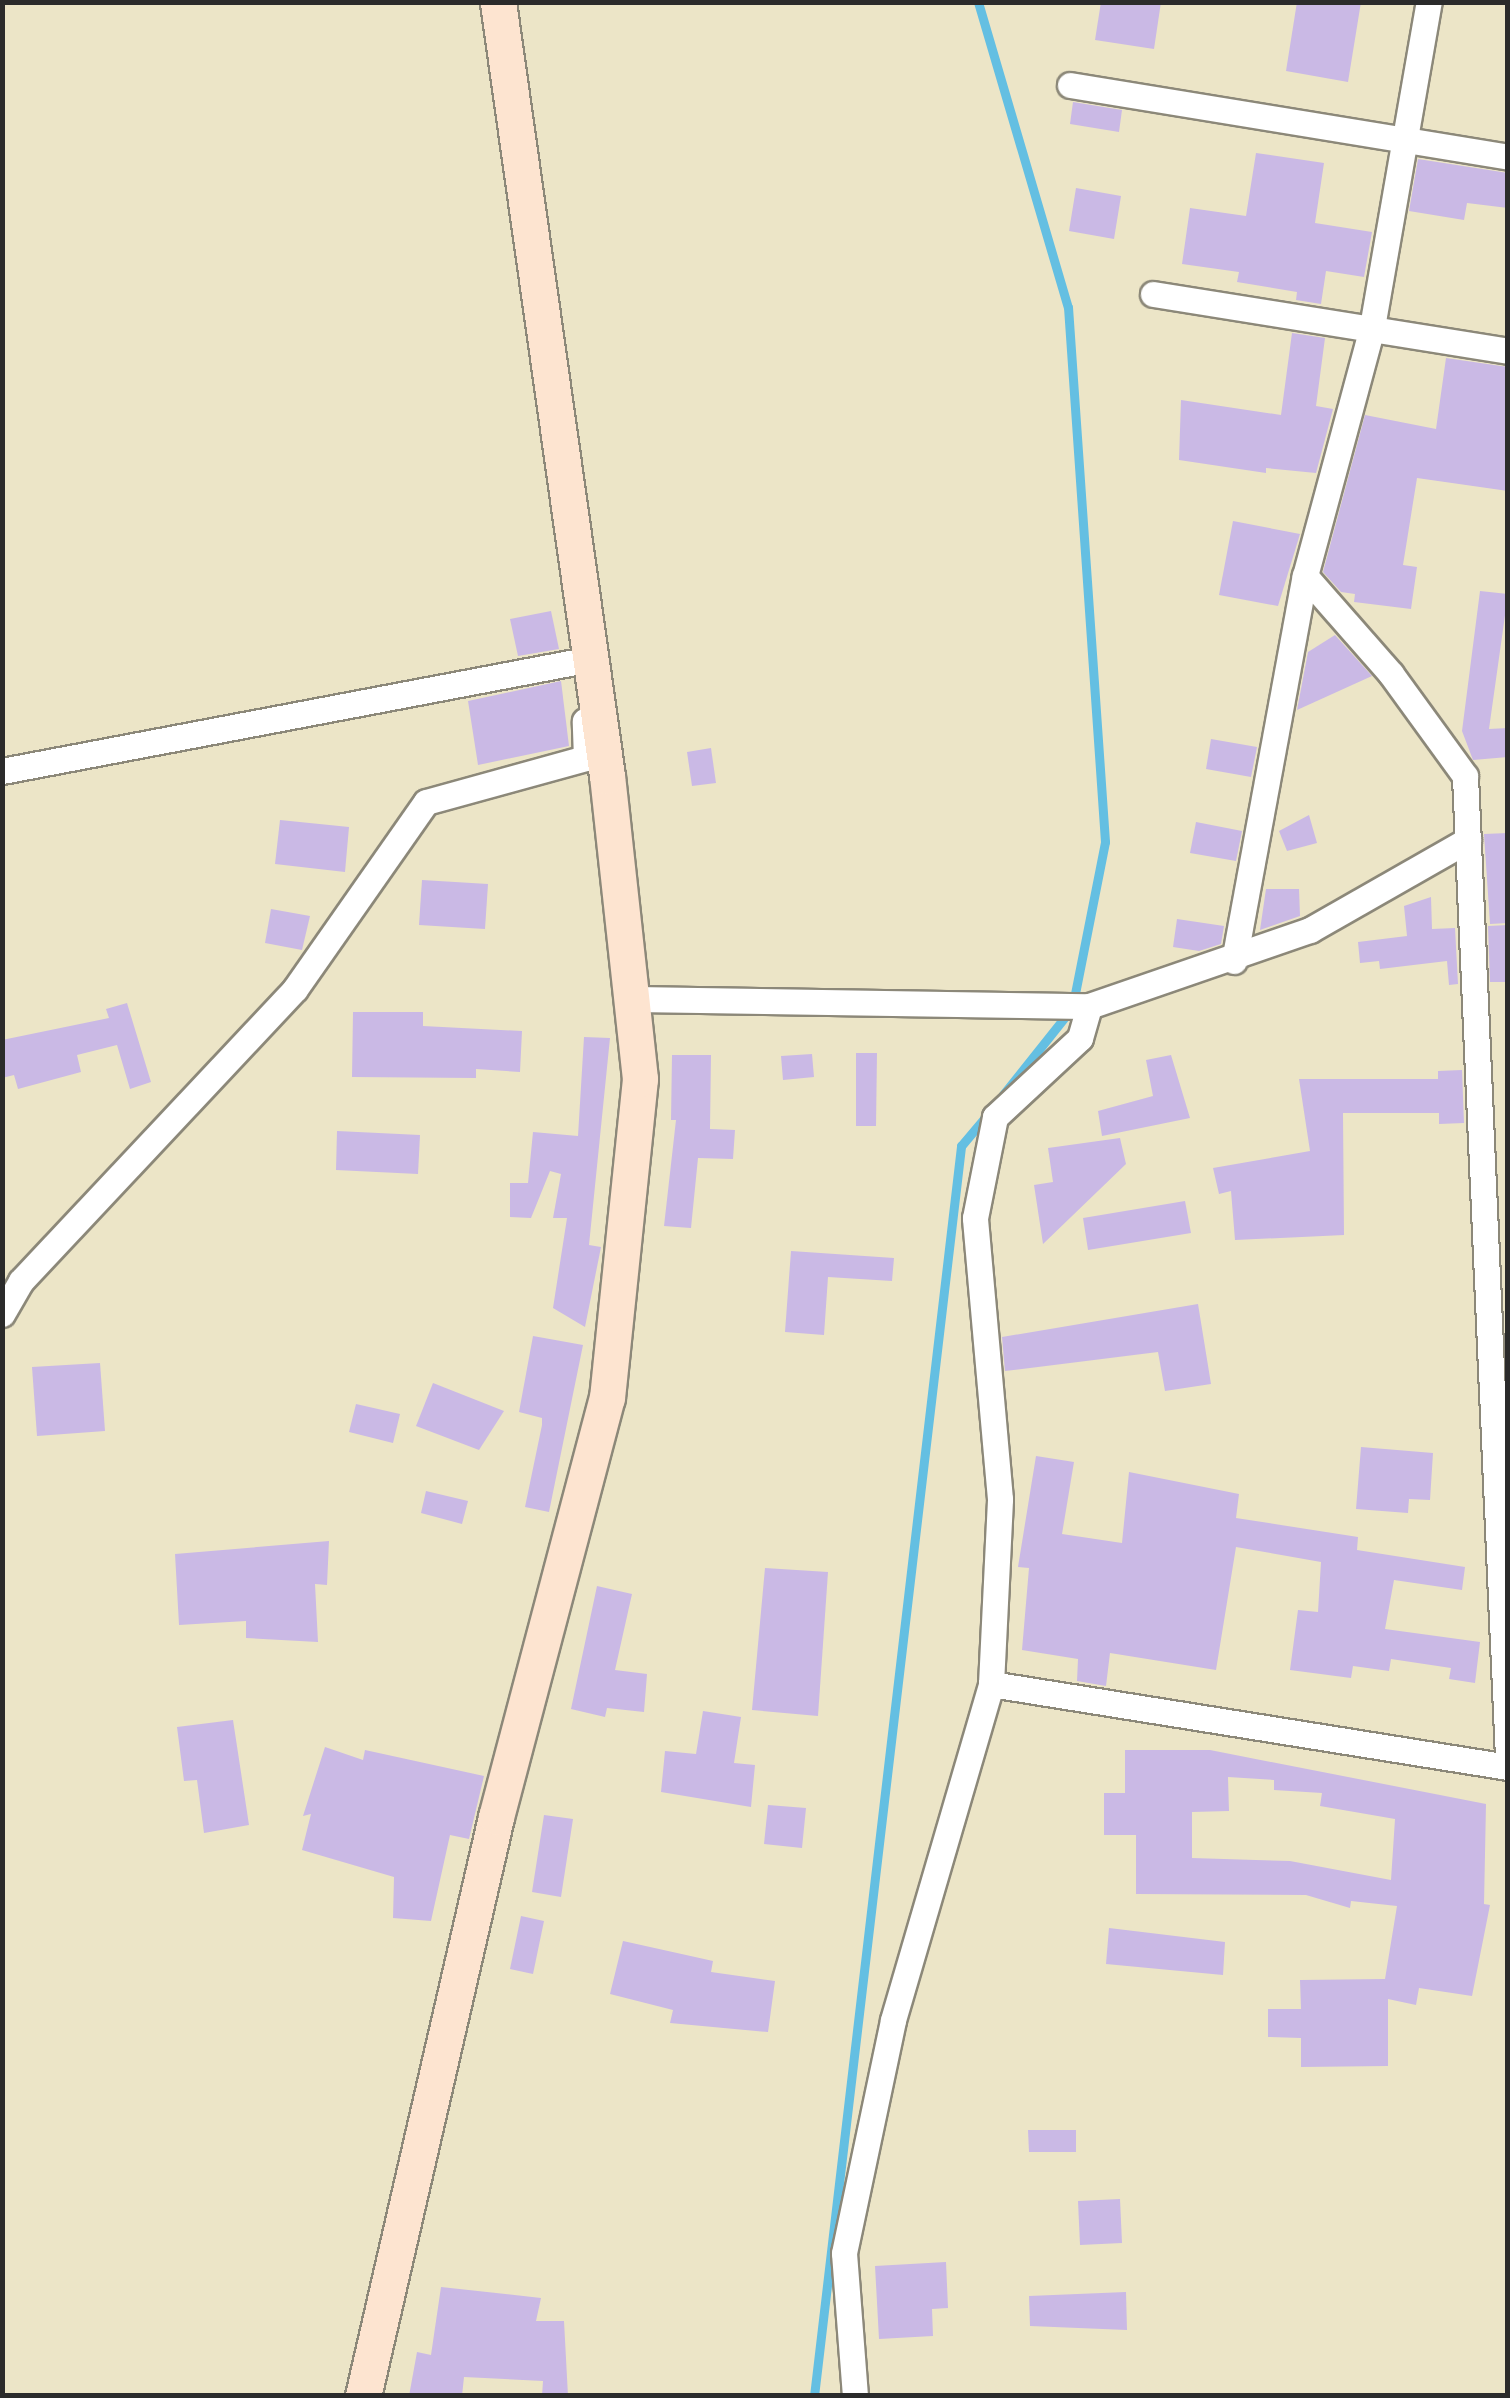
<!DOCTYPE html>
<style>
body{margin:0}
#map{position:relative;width:1510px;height:2398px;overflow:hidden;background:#ece5c7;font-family:Mali,sans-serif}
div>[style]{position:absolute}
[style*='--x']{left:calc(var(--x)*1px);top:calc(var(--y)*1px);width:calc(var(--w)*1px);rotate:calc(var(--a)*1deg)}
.stream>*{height:9px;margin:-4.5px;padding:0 4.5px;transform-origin:4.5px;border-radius:4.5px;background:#64bfe2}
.building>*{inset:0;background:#cab9e5}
.roads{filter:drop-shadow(2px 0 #8c8879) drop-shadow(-2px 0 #8c8879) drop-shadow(0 2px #8c8879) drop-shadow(0 -2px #8c8879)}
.street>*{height:25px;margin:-12.5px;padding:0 12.5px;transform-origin:12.5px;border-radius:12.5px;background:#fff}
.secondary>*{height:35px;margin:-17.5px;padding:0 17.5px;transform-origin:17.5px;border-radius:17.5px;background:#fde4d0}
span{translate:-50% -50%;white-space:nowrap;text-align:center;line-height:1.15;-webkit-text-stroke:8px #f7f3e8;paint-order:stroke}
.frame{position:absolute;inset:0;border:5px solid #2b2b2b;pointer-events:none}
</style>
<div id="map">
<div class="stream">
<div style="--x:978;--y:2;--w:318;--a:73.6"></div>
<div style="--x:1068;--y:307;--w:536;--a:86.04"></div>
<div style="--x:1105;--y:842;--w:169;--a:101.2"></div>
<div style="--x:1072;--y:1008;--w:112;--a:128.5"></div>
<div style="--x:814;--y:2396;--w:1259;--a:-83.29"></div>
<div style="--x:961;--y:1146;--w:39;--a:-50"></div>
</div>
<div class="building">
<div style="clip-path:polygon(1101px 2px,1161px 2px,1154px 49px,1095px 40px)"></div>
<div style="clip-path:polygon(1297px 2px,1361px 2px,1348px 82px,1286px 71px)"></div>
<div style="clip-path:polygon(1073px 102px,1122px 110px,1119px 132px,1070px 124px)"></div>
<div style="clip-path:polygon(1256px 153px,1324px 163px,1315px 223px,1372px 232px,1364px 277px,1326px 271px,1321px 304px,1296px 300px,1297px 292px,1237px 282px,1239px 272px,1182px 264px,1190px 208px,1246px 216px)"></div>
<div style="clip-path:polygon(1418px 159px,1508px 173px,1508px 208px,1467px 203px,1464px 220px,1409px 211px)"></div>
<div style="clip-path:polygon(1076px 188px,1121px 196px,1114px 239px,1069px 231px)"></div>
<div style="clip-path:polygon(1292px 333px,1325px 338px,1316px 406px,1333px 409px,1316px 473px,1266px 468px,1266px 473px,1179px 460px,1181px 400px,1281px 415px)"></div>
<div style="clip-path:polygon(1446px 358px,1508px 367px,1508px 491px,1417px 478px,1403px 565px,1417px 567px,1411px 609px,1354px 602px,1355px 594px,1341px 592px,1323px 572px,1365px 415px,1436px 429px)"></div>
<div style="clip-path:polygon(1233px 521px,1300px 534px,1278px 606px,1219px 595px)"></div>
<div style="clip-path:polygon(1480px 591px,1508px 594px,1489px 729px,1508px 728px,1508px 757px,1473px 760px,1462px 731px)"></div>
<div style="clip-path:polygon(551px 611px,559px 649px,518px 656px,510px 619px)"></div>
<div style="clip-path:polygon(1335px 635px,1372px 676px,1297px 710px,1308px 652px)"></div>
<div style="clip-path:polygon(561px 681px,569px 746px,478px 765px,468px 701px)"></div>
<div style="clip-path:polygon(1211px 739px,1257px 747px,1251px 777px,1206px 769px)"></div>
<div style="clip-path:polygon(711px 748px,716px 783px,692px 786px,687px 752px)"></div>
<div style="clip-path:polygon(1309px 815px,1317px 843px,1287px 851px,1279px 831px)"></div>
<div style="clip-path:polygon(280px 820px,349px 827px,345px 872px,275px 864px)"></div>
<div style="clip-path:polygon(1196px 822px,1242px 831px,1236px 861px,1190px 853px)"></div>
<div style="clip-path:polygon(1508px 833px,1508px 923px,1490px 924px,1484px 834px)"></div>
<div style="clip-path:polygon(422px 880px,488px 884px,485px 929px,419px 925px)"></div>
<div style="clip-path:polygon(1266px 889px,1299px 889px,1300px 916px,1260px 930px)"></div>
<div style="clip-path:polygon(1431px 897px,1432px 929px,1455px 928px,1458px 984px,1449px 985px,1447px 961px,1380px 969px,1379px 961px,1360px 963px,1358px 942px,1407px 936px,1404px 906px)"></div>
<div style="clip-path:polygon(271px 909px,310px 916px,302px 950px,265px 943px)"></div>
<div style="clip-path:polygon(1177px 919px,1224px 926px,1221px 944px,1199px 951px,1173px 947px)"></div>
<div style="clip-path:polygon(1508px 925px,1508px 982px,1490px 982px,1488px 926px)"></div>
<div style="clip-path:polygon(127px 1003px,151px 1082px,130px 1089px,117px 1045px,77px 1055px,81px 1072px,18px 1089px,14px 1075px,2px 1078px,2px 1040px,109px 1018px,106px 1009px)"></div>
<div style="clip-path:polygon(353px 1012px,423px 1012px,423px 1026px,522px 1031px,520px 1072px,476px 1069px,476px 1078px,352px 1077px)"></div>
<div style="clip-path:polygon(584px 1037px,610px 1038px,589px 1245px,601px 1247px,585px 1327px,553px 1308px,567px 1218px,553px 1218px,561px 1174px,550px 1171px,531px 1218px,510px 1217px,510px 1183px,528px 1183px,533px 1132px,578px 1136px)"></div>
<div style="clip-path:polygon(856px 1053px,877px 1053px,876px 1126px,856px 1126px)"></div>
<div style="clip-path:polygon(812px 1054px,814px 1077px,783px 1080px,781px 1056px)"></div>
<div style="clip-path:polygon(672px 1055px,711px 1055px,710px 1129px,735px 1130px,733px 1159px,698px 1158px,691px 1228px,664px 1226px,676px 1120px,671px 1120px)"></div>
<div style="clip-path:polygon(1171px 1055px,1190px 1118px,1102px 1136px,1098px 1111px,1153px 1096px,1146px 1060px)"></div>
<div style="clip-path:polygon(1462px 1070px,1464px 1123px,1439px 1124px,1439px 1113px,1343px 1113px,1344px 1235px,1235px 1240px,1231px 1191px,1219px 1194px,1213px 1168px,1310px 1151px,1299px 1079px,1438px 1079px,1438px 1071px)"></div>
<div style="clip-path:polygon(337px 1131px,420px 1135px,418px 1174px,336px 1170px)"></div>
<div style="clip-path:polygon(1120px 1138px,1126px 1164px,1043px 1244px,1034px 1185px,1053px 1182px,1048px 1148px)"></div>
<div style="clip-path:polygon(1185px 1201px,1191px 1233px,1088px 1250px,1083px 1218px)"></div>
<div style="clip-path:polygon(791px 1251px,894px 1258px,892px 1281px,828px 1277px,824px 1335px,785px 1332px)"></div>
<div style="clip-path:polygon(1198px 1304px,1211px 1384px,1165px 1391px,1158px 1352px,1005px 1371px,1002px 1337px)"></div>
<div style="clip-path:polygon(533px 1336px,583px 1345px,549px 1512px,525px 1507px,542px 1425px,542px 1418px,519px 1412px)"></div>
<div style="clip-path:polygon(100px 1363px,105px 1431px,37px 1436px,32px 1367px)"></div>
<div style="clip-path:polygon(433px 1383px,504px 1411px,479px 1450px,416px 1426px)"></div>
<div style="clip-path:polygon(356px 1404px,400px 1414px,393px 1443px,349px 1432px)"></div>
<div style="clip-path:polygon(1361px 1447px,1433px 1453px,1430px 1500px,1409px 1499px,1408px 1513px,1356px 1509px)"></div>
<div style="clip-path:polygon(1036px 1456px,1074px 1462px,1062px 1534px,1122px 1543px,1129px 1472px,1239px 1494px,1236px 1518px,1358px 1537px,1357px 1550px,1465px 1567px,1462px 1590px,1394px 1580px,1385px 1629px,1480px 1642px,1475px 1683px,1449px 1679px,1451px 1668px,1391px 1659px,1389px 1671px,1353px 1666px,1351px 1678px,1290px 1670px,1298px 1610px,1318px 1612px,1321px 1562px,1236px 1547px,1216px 1670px,1110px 1653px,1106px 1686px,1077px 1681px,1078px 1659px,1022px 1650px,1029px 1568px,1018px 1567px)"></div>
<div style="clip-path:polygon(426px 1491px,468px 1501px,462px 1524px,421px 1513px)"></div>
<div style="clip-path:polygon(329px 1541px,327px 1585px,315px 1584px,318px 1642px,246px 1638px,246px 1621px,179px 1625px,175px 1554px)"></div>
<div style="clip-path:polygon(765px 1568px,828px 1572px,818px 1716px,752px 1710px)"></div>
<div style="clip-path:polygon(597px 1586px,632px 1594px,615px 1670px,647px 1674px,644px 1712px,607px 1708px,605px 1717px,571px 1709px)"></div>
<div style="clip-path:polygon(703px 1711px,741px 1717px,734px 1763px,755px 1765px,751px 1807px,661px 1792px,665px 1751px,696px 1754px)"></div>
<div style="clip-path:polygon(233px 1720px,249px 1825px,204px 1833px,197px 1780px,184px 1781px,177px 1727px)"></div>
<div style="clip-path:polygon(325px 1747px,363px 1760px,365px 1750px,484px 1776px,469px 1839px,450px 1835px,431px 1921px,393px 1918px,394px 1877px,302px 1850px,311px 1814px,303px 1816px)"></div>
<div style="clip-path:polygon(evenodd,1125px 1750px,1210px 1750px,1486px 1804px,1484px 1904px,1490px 1905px,1472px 1996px,1419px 1988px,1416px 2005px,1388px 1999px,1388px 2066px,1301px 2067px,1301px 2038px,1268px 2037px,1268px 2009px,1301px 2009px,1300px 1980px,1385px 1979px,1397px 1906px,1351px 1901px,1350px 1908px,1306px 1895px,1136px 1894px,1136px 1835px,1104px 1835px,1104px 1793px,1125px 1793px,1125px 1750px,1228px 1777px,1274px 1780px,1274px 1790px,1322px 1793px,1320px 1806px,1395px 1819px,1391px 1880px,1290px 1861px,1192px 1858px,1192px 1812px,1229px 1811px,1228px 1777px)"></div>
<div style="clip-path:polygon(768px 1805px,806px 1808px,802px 1848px,764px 1844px)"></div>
<div style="clip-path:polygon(544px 1815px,573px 1819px,561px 1897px,532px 1892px)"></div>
<div style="clip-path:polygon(521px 1916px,544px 1921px,533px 1974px,510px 1969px)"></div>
<div style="clip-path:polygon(1109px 1928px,1225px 1942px,1223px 1975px,1106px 1964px)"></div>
<div style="clip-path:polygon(623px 1941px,713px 1961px,711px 1972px,775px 1981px,768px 2032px,670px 2023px,673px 2010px,610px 1994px)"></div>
<div style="clip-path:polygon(1028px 2130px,1076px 2130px,1076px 2152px,1029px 2152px)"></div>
<div style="clip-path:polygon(1120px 2199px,1122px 2243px,1080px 2245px,1078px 2201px)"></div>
<div style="clip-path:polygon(946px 2262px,948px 2308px,932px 2309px,933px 2336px,879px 2339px,875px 2266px)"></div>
<div style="clip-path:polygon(441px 2287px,541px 2298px,536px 2321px,564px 2321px,568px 2396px,542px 2396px,543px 2381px,464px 2377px,462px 2396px,409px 2396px,417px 2352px,431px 2355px)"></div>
<div style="clip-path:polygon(1126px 2292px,1127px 2330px,1030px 2326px,1029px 2296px)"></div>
</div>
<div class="roads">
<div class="street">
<div style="--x:1070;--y:85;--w:444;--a:9.3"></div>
<div style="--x:1153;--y:294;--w:360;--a:9.1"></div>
<div style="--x:1305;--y:576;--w:130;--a:48.7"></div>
<div style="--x:1391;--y:674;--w:126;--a:54"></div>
<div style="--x:1465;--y:776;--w:982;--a:87.49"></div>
<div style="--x:2;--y:771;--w:600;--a:-10.77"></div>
<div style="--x:1234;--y:961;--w:391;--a:-79.6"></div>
<div style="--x:1305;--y:576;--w:258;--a:-74.9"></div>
<div style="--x:1372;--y:327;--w:330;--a:-80.1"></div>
<div style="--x:632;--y:999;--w:457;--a:0.9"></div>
<div style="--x:1089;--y:1006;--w:234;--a:-19"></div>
<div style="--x:1310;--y:930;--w:182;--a:-29.7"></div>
<div style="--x:2;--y:1314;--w:38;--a:-60"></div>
<div style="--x:21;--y:1281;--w:400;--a:-46.8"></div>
<div style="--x:295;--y:989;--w:228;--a:-55"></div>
<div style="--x:426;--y:802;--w:166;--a:-15.4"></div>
<div style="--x:586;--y:758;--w:37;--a:-92"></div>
<div style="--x:991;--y:1684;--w:524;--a:9.12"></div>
<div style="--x:855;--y:2396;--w:143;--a:-94.4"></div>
<div style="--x:844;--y:2253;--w:238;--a:-78.1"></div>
<div style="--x:893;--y:2020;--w:350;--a:-73.7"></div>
<div style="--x:991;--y:1684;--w:185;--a:-87.2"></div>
<div style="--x:1000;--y:1499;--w:282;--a:-95.1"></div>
<div style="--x:975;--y:1218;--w:103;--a:-78.8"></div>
<div style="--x:995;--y:1117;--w:116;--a:-42.9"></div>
<div style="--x:1080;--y:1038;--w:33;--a:-74"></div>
</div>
<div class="secondary">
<div style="--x:363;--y:2396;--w:594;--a:-77.06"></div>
<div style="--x:496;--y:1817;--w:433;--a:-75.2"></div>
<div style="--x:607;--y:1398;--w:321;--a:-84.1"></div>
<div style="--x:640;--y:1079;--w:305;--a:-96.2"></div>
<div style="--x:607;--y:776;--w:782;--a:-98.02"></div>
</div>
</div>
<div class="frame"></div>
</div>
